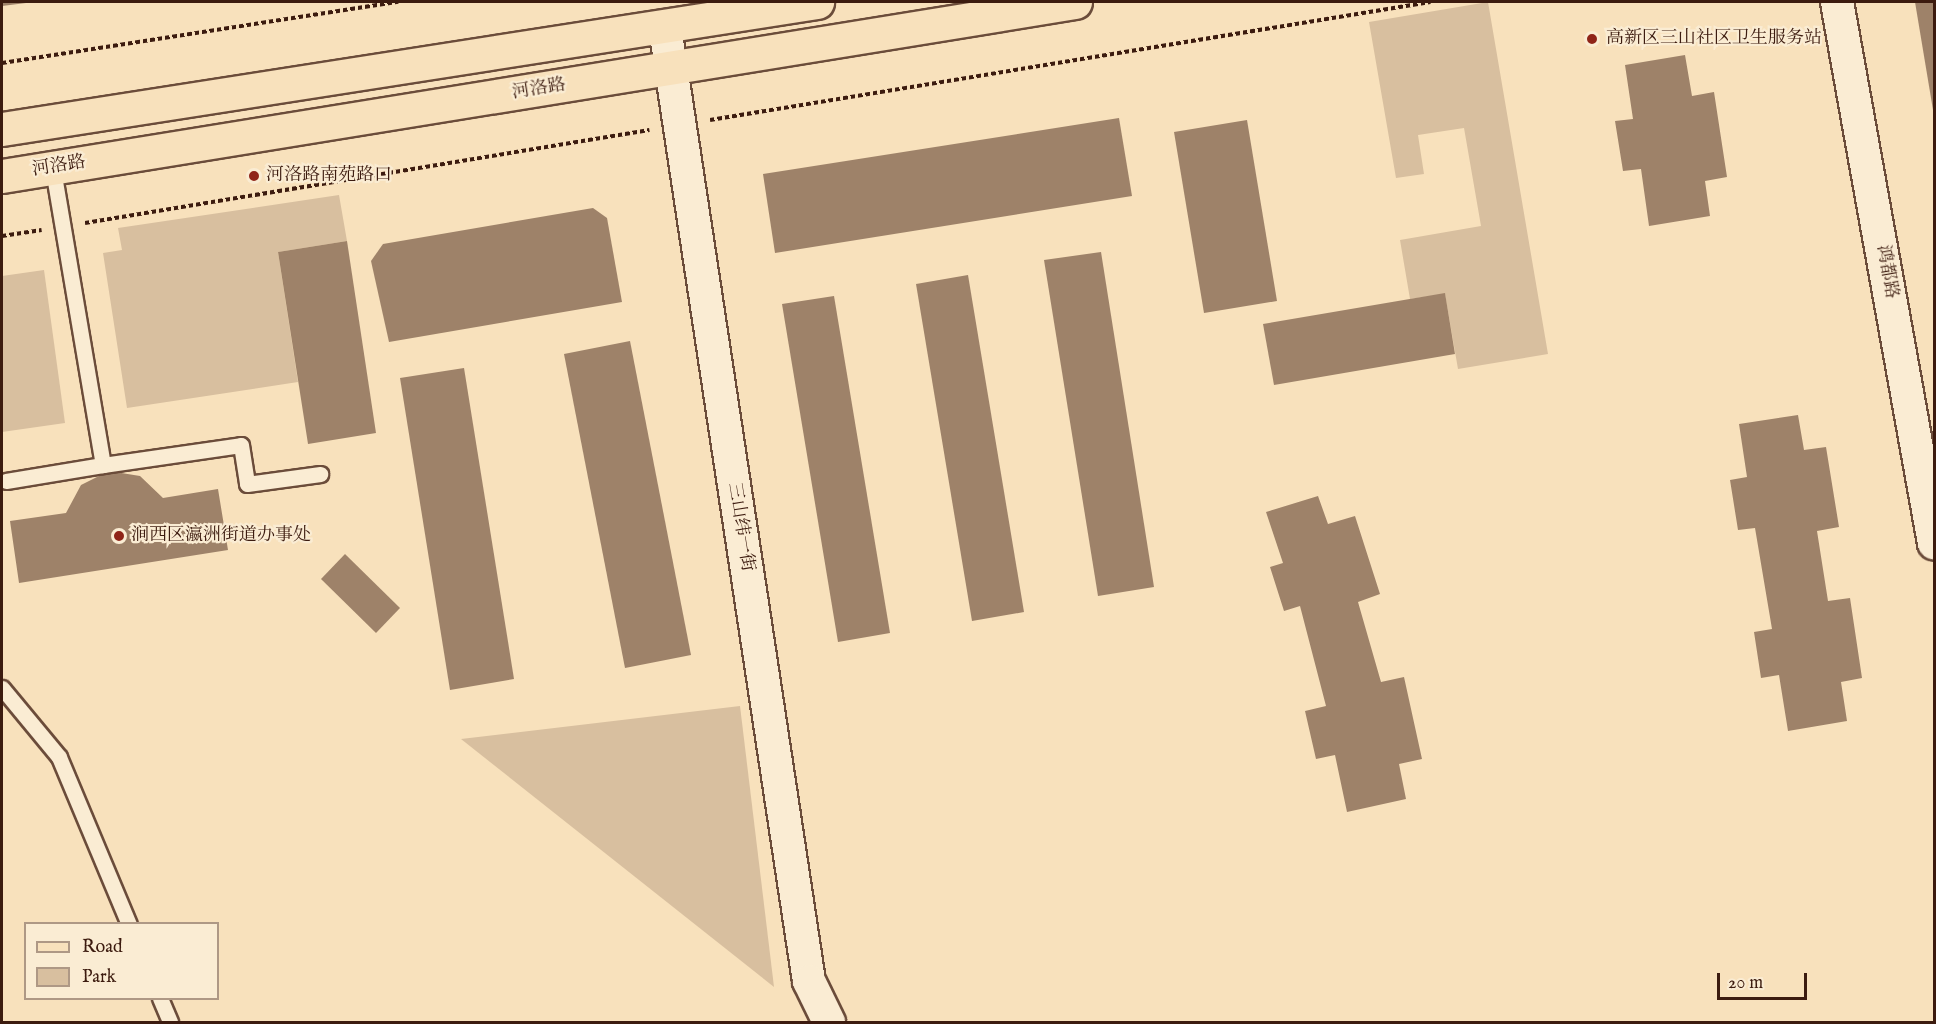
<!DOCTYPE html>
<meta charset="utf-8">
<style>
body{margin:0}
#map{position:relative;width:1936px;height:1024px;overflow:hidden;background:#f8e1bc;font-family:"IM FELL English","Noto Serif SC",serif}
div>[style]{position:absolute}
[style*='--x']{left:calc(var(--x)*1px);top:calc(var(--y)*1px);width:calc(var(--w)*1px);rotate:calc(var(--a)*1deg)}
.green>*{inset:0;background:#d8bf9f}
.building>*{inset:0;background:#9e8269}
.path>*{height:4px;margin-top:-2px;transform-origin:0;background:repeating-linear-gradient(90deg,#3c1b0f 0 4.5px,transparent 0 7.5px)}
.roads{filter:drop-shadow(2px 0 #6b4c3a) drop-shadow(-2px 0 #6b4c3a) drop-shadow(0 2px #6b4c3a) drop-shadow(0 -2px #6b4c3a)}
.lane>*{height:15px;margin:-7.5px;padding:0 7.5px;transform-origin:7.5px;border-radius:7.5px;background:#faecd3}
.street>*{height:32px;margin:-16px;padding:0 16px;transform-origin:16px;border-radius:16px;background:#faecd3}
.primary>*{height:33px;margin:-16.5px;padding:0 16.5px;transform-origin:16.5px;border-radius:16.5px;background:#f8e1bc}
.dots>*{width:16px;height:16px;translate:-50% -50%;box-sizing:border-box;border:3px solid #faecd3;border-radius:50%}
span{translate:-50% -50%;white-space:nowrap;text-align:center;line-height:1.15;-webkit-text-stroke:4.5px #faecd3;paint-order:stroke}
.poi-label{font-size:18px;color:#3c1b0f}
.left{translate:0 -50%;text-align:left}
.street-label{font-size:18px;color:#3c1b0f}
.frame{position:absolute;inset:0;border:3px solid #3c1b0f;pointer-events:none}
.legend{position:absolute;left:24px;top:922px;width:195px;height:78px;box-sizing:border-box;background:#faecd3;border:2px solid #ae9885;margin:0;padding:8px 10px;list-style:none;font-size:18px;color:#3c1b0f}
.legend li{display:flex;align-items:center;gap:12px;height:30px}
.legend b{width:30px;border:2px solid #ae9885}
.scale{position:absolute;left:1717px;top:973px;width:90px;height:27px;box-sizing:border-box;border:3px solid #3c1b0f;border-top:0;padding-left:8px;font-size:18px;line-height:21px;white-space:nowrap;color:#3c1b0f;-webkit-text-stroke:4px #faecd3;paint-order:stroke}
</style>
<div id="map">
<div class="green">
<div style="clip-path:polygon(1488px 2px,1548px 354px,1458px 369px,1445px 294px,1410px 299px,1400px 240px,1481px 226px,1464px 128px,1418px 135px,1424px 174px,1396px 178px,1369px 22px)"></div>
<div style="clip-path:polygon(339px 195px,347px 241px,278px 252px,298px 382px,127px 408px,103px 253px,122px 250px,118px 228px)"></div>
<div style="clip-path:polygon(44px 270px,65px 423px,2px 432px,2px 276px)"></div>
<div style="clip-path:polygon(740px 706px,774px 987px,461px 739px)"></div>
</div>
<div class="building">
<div style="clip-path:polygon(2px 2px,25px 2px,26px 3px,2px 6px)"></div>
<div style="clip-path:polygon(1915px 2px,1934px 2px,1934px 110px,1933px 110px)"></div>
<div style="clip-path:polygon(1685px 55px,1692px 96px,1714px 92px,1727px 177px,1705px 181px,1710px 216px,1649px 226px,1641px 169px,1623px 171px,1615px 121px,1633px 119px,1625px 65px)"></div>
<div style="clip-path:polygon(1119px 118px,1132px 196px,775px 253px,763px 174px)"></div>
<div style="clip-path:polygon(1247px 120px,1277px 301px,1204px 313px,1174px 132px)"></div>
<div style="clip-path:polygon(593px 208px,607px 218px,622px 302px,389px 342px,371px 261px,383px 244px)"></div>
<div style="clip-path:polygon(347px 241px,376px 433px,308px 444px,278px 252px)"></div>
<div style="clip-path:polygon(1101px 252px,1154px 587px,1098px 596px,1044px 260px)"></div>
<div style="clip-path:polygon(968px 275px,1024px 612px,972px 621px,916px 284px)"></div>
<div style="clip-path:polygon(1445px 293px,1455px 354px,1274px 385px,1263px 324px)"></div>
<div style="clip-path:polygon(834px 296px,890px 633px,838px 642px,782px 304px)"></div>
<div style="clip-path:polygon(630px 341px,691px 655px,625px 668px,564px 354px)"></div>
<div style="clip-path:polygon(464px 368px,514px 679px,450px 690px,400px 378px)"></div>
<div style="clip-path:polygon(1798px 415px,1804px 450px,1826px 447px,1839px 527px,1817px 531px,1828px 601px,1850px 598px,1862px 678px,1841px 682px,1847px 721px,1788px 731px,1779px 675px,1761px 678px,1754px 632px,1772px 629px,1755px 528px,1738px 530px,1730px 480px,1747px 477px,1739px 424px)"></div>
<div style="clip-path:polygon(109px 471px,140px 476px,163px 498px,218px 489px,228px 550px,19px 583px,10px 521px,66px 513px,81px 485px)"></div>
<div style="clip-path:polygon(1318px 496px,1328px 524px,1355px 516px,1380px 594px,1358px 602px,1381px 682px,1404px 677px,1422px 759px,1399px 764px,1406px 799px,1347px 812px,1335px 755px,1316px 759px,1305px 711px,1326px 706px,1300px 606px,1284px 611px,1270px 567px,1283px 563px,1266px 512px)"></div>
<div style="clip-path:polygon(345px 554px,400px 608px,376px 633px,321px 579px)"></div>
</div>
<div class="path">
<div style="--x:2;--y:63;--w:401;--a:-8.8"></div>
<div style="--x:710;--y:120;--w:730;--a:-9.31"></div>
<div style="--x:85;--y:223;--w:572;--a:-9.36"></div>
<div style="--x:2;--y:236;--w:40;--a:-8.5"></div>
</div>
<div class="roads">
<div class="lane">
<div style="--x:103;--y:465;--w:139;--a:-8.2"></div>
<div style="--x:241;--y:445;--w:39;--a:81"></div>
<div style="--x:247;--y:484;--w:74;--a:-7.8"></div>
<div style="--x:6;--y:481;--w:98;--a:-9.4"></div>
<div style="--x:103;--y:465;--w:301;--a:-99.6"></div>
<div style="--x:2;--y:688;--w:89;--a:50.4"></div>
<div style="--x:59;--y:757;--w:181;--a:67.3"></div>
<div style="--x:160;--y:998;--w:26;--a:67"></div>
</div>
<div class="street">
<div style="--x:1837;--y:2;--w:550;--a:79.84"></div>
<div style="--x:665;--y:28;--w:964;--a:81.41"></div>
<div style="--x:809;--y:981;--w:46;--a:64"></div>
</div>
<div class="primary">
<div style="--x:2;--y:129;--w:825;--a:-8.86"></div>
<div style="--x:2;--y:176;--w:1087;--a:-9.21"></div>
</div>
</div>
<div class="dots">
<div style="left:1592px;top:39px;background:#8f2418"></div>
<div style="left:254px;top:176px;background:#8f2418"></div>
<div style="left:119px;top:536px;background:#8f2418"></div>
</div>
<div class="poi-label">
<span class="left" style="left:1606px;top:39px">高新区三山社区卫生服务站</span>
<span class="left" style="left:266px;top:176px">河洛路南苑路口</span>
<span class="left" style="left:131px;top:536px">涧西区瀛洲街道办事处</span>
</div>
<div class="street-label">
<span style="left:539px;top:90px;rotate:-9deg">河洛路</span>
<span style="left:59px;top:167px;rotate:-9deg">河洛路</span>
<span style="left:1886px;top:272px;rotate:80deg">鸿都路</span>
<span style="left:740px;top:527px;rotate:81deg">三山纬一街</span>
</div>
<div class="frame"></div>
<ul class="legend">
<li><b style="height:8px;background:#f8e1bc"></b>Road</li>
<li><b style="height:16px;background:#d8bf9f"></b>Park</li>
</ul>
<div class="scale">20 m</div>
</div>
